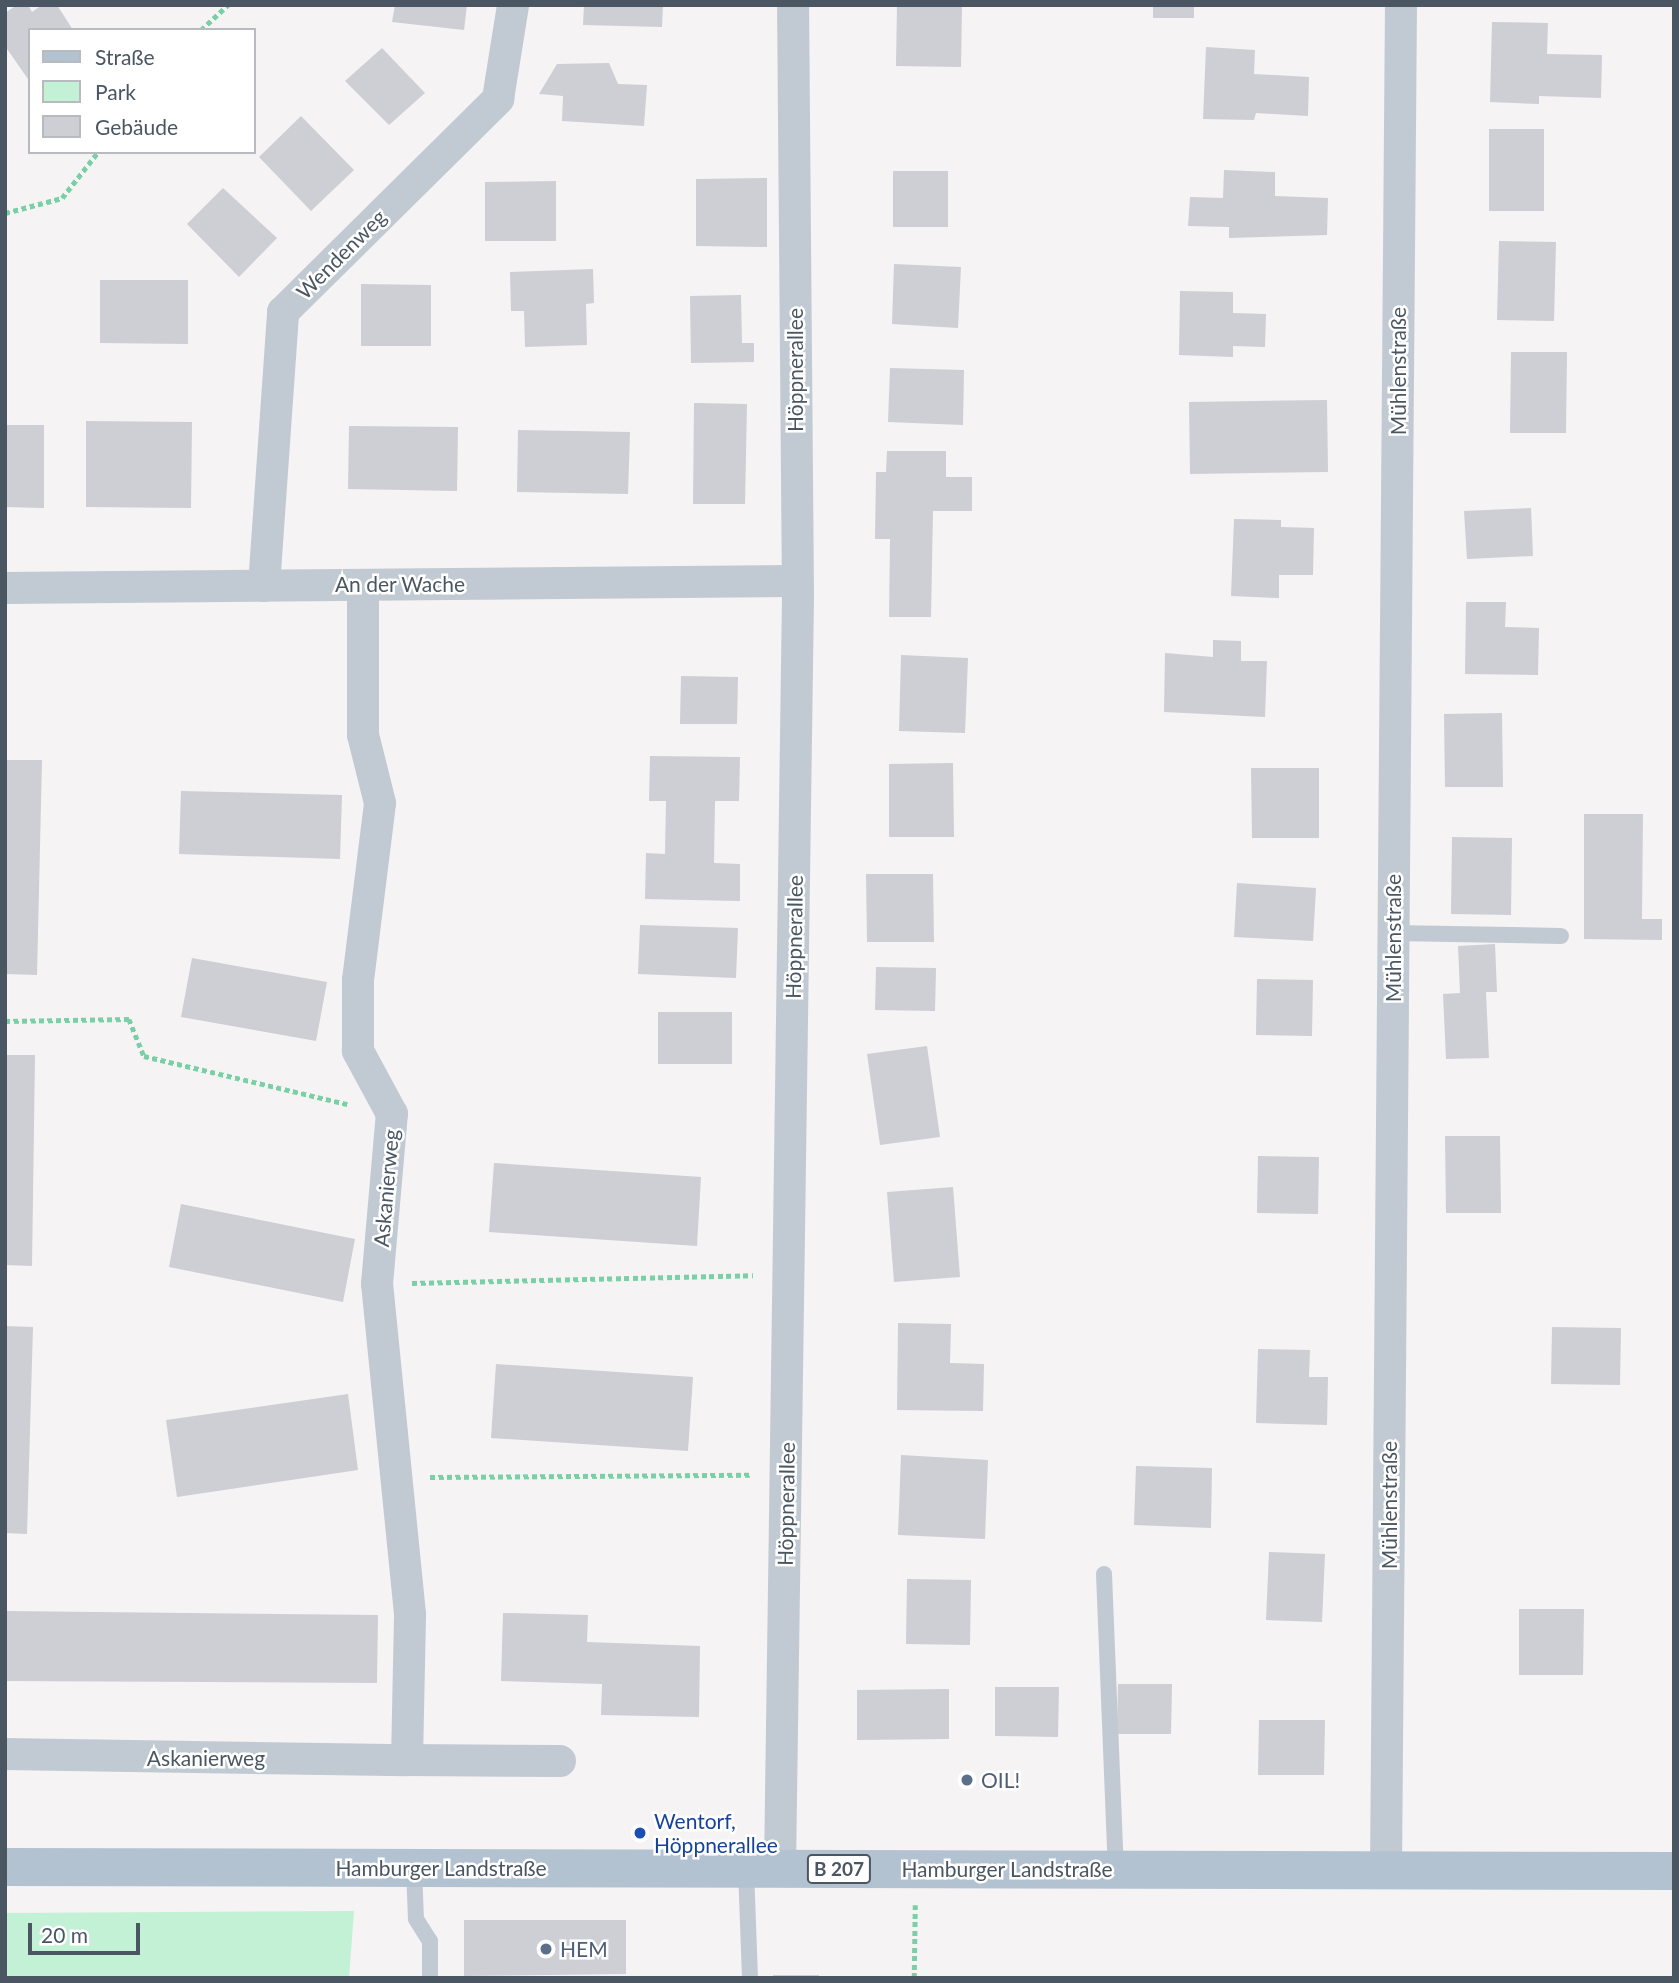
<!DOCTYPE html>
<meta charset="utf-8">
<style>
body{margin:0}
#map{position:relative;width:1679px;height:1983px;overflow:hidden;background:#f5f3f3;font-family:Lato,sans-serif}
div>[style]{position:absolute}
[style*='--x']{left:calc(var(--x)*1px);top:calc(var(--y)*1px);width:calc(var(--w)*1px);rotate:calc(var(--a)*1deg)}
.green>*{inset:0;background:#c3f1d5}
.building>*{inset:0;background:#cdcfd5}
.path>*{height:4.5px;margin-top:-2.25px;transform-origin:0;background:repeating-linear-gradient(90deg,#7ad0a6 0 5px,transparent 0 8.5px)}
.lane>*{height:16px;margin:-8px;padding:0 8px;transform-origin:8px;border-radius:8px;background:#c1cad2}
.street>*{height:32px;margin:-16px;padding:0 16px;transform-origin:16px;border-radius:16px;background:#c1cad2}
.primary>*{height:38px;margin:-19px;padding:0 19px;transform-origin:19px;border-radius:19px;background:#b3c2d1}
.dots>*{width:19px;height:19px;translate:-50% -50%;box-sizing:border-box;border:4px solid #fff;border-radius:50%}
span{translate:-50% -50%;white-space:nowrap;text-align:center;line-height:1.15;-webkit-text-stroke:5px #fff;paint-order:stroke}
.shield-label span{padding:2px 5px;background:#fff;border:2px solid;border-radius:5px;-webkit-text-stroke-width:0}
.shield-label{font-size:19px;color:#4a5661;font-weight:700}
.street-label{font-size:21px;color:#4a5661}
.service-label{font-size:21px;color:#4e5e75}
.left{translate:0 -50%;text-align:left}
.transit-label{font-size:21px;color:#164399}
.frame{position:absolute;inset:0;border:7px solid #4a5661;pointer-events:none}
.legend{position:absolute;left:28px;top:28px;width:228px;height:126px;box-sizing:border-box;background:#fff;border:2px solid #b7bbc0;margin:0;padding:9px 12px;list-style:none;font-size:21px;color:#4a5661}
.legend li{display:flex;align-items:center;gap:14px;height:35px}
.legend b{width:35px;border:2px solid #b7bbc0}
.scale{position:absolute;left:28px;top:1923px;width:112px;height:32px;box-sizing:border-box;border:4px solid #4a5661;border-top:0;padding-left:9px;font-size:21px;line-height:24px;white-space:nowrap;color:#4a5661;-webkit-text-stroke:5px #fff;paint-order:stroke}
</style>
<div id="map">
<div class="green">
<div style="clip-path:polygon(354px 1911px,349px 1978px,5px 1978px,5px 1913px)"></div>
</div>
<div class="building">
<div style="clip-path:polygon(17px 5px,28px 5px,32px 12px,42px 5px,57px 5px,73px 30px,30px 30px,30px 82px,5px 46px,5px 13px)"></div>
<div style="clip-path:polygon(395px 5px,467px 5px,464px 30px,392px 22px)"></div>
<div style="clip-path:polygon(584px 5px,663px 5px,662px 27px,583px 25px)"></div>
<div style="clip-path:polygon(897px 5px,962px 5px,961px 67px,896px 66px)"></div>
<div style="clip-path:polygon(1153px 5px,1194px 5px,1194px 18px,1153px 18px)"></div>
<div style="clip-path:polygon(1492px 22px,1548px 23px,1547px 54px,1602px 55px,1601px 98px,1539px 96px,1539px 104px,1490px 102px)"></div>
<div style="clip-path:polygon(1206px 47px,1255px 50px,1254px 74px,1309px 77px,1308px 116px,1256px 113px,1254px 120px,1203px 119px)"></div>
<div style="clip-path:polygon(382px 48px,425px 93px,389px 125px,345px 81px)"></div>
<div style="clip-path:polygon(609px 63px,618px 84px,647px 85px,644px 126px,562px 121px,563px 96px,539px 94px,557px 64px)"></div>
<div style="clip-path:polygon(301px 116px,354px 170px,311px 211px,259px 157px)"></div>
<div style="clip-path:polygon(1489px 129px,1544px 129px,1544px 211px,1489px 211px)"></div>
<div style="clip-path:polygon(1224px 170px,1275px 172px,1275px 196px,1328px 198px,1327px 235px,1229px 238px,1229px 227px,1188px 226px,1190px 197px,1223px 198px)"></div>
<div style="clip-path:polygon(893px 171px,948px 171px,948px 227px,893px 227px)"></div>
<div style="clip-path:polygon(767px 178px,767px 247px,696px 246px,696px 179px)"></div>
<div style="clip-path:polygon(556px 181px,556px 241px,485px 241px,485px 182px)"></div>
<div style="clip-path:polygon(223px 188px,277px 238px,239px 277px,187px 224px)"></div>
<div style="clip-path:polygon(1499px 241px,1556px 242px,1554px 321px,1497px 320px)"></div>
<div style="clip-path:polygon(894px 264px,961px 267px,958px 328px,892px 324px)"></div>
<div style="clip-path:polygon(593px 269px,594px 303px,586px 304px,587px 345px,525px 347px,524px 311px,511px 311px,510px 272px)"></div>
<div style="clip-path:polygon(100px 280px,188px 280px,188px 344px,100px 343px)"></div>
<div style="clip-path:polygon(361px 284px,431px 285px,431px 346px,361px 346px)"></div>
<div style="clip-path:polygon(1180px 291px,1233px 292px,1233px 313px,1266px 314px,1265px 347px,1233px 346px,1233px 357px,1179px 355px)"></div>
<div style="clip-path:polygon(741px 295px,742px 343px,754px 343px,754px 362px,691px 363px,690px 296px)"></div>
<div style="clip-path:polygon(1511px 352px,1567px 352px,1566px 433px,1510px 433px)"></div>
<div style="clip-path:polygon(890px 368px,964px 370px,963px 425px,888px 422px)"></div>
<div style="clip-path:polygon(1327px 400px,1328px 472px,1190px 474px,1189px 402px)"></div>
<div style="clip-path:polygon(694px 403px,747px 404px,745px 504px,693px 504px)"></div>
<div style="clip-path:polygon(86px 421px,192px 422px,191px 508px,86px 507px)"></div>
<div style="clip-path:polygon(5px 425px,44px 425px,44px 508px,5px 507px)"></div>
<div style="clip-path:polygon(349px 426px,458px 427px,457px 491px,348px 489px)"></div>
<div style="clip-path:polygon(518px 430px,630px 432px,628px 494px,517px 492px)"></div>
<div style="clip-path:polygon(887px 451px,946px 451px,946px 477px,972px 477px,972px 511px,933px 511px,931px 617px,889px 617px,890px 539px,875px 539px,876px 472px,886px 472px)"></div>
<div style="clip-path:polygon(1531px 508px,1533px 556px,1467px 559px,1464px 511px)"></div>
<div style="clip-path:polygon(1234px 519px,1281px 520px,1281px 527px,1314px 528px,1313px 575px,1279px 575px,1279px 598px,1231px 596px)"></div>
<div style="clip-path:polygon(1466px 602px,1506px 602px,1505px 627px,1539px 628px,1538px 675px,1465px 674px)"></div>
<div style="clip-path:polygon(1213px 640px,1241px 641px,1241px 661px,1267px 661px,1265px 717px,1164px 712px,1165px 653px,1213px 657px)"></div>
<div style="clip-path:polygon(901px 655px,968px 658px,965px 733px,899px 731px)"></div>
<div style="clip-path:polygon(681px 676px,738px 677px,737px 724px,680px 724px)"></div>
<div style="clip-path:polygon(1502px 713px,1503px 787px,1445px 787px,1444px 714px)"></div>
<div style="clip-path:polygon(650px 756px,740px 757px,739px 801px,715px 801px,714px 863px,740px 864px,740px 901px,645px 899px,646px 853px,665px 854px,666px 801px,649px 801px)"></div>
<div style="clip-path:polygon(5px 760px,42px 760px,37px 975px,5px 974px)"></div>
<div style="clip-path:polygon(953px 763px,954px 837px,889px 837px,889px 764px)"></div>
<div style="clip-path:polygon(1251px 768px,1319px 768px,1319px 838px,1252px 838px)"></div>
<div style="clip-path:polygon(181px 791px,342px 795px,340px 859px,179px 854px)"></div>
<div style="clip-path:polygon(1584px 814px,1643px 814px,1642px 919px,1662px 919px,1662px 940px,1584px 939px)"></div>
<div style="clip-path:polygon(1452px 837px,1512px 838px,1511px 915px,1451px 914px)"></div>
<div style="clip-path:polygon(866px 874px,933px 874px,934px 942px,867px 942px)"></div>
<div style="clip-path:polygon(1237px 883px,1316px 888px,1313px 941px,1234px 937px)"></div>
<div style="clip-path:polygon(640px 925px,738px 928px,736px 978px,638px 974px)"></div>
<div style="clip-path:polygon(1495px 944px,1497px 992px,1486px 992px,1489px 1058px,1446px 1059px,1443px 994px,1460px 993px,1458px 946px)"></div>
<div style="clip-path:polygon(192px 958px,327px 982px,316px 1041px,181px 1017px)"></div>
<div style="clip-path:polygon(876px 967px,936px 968px,935px 1011px,875px 1010px)"></div>
<div style="clip-path:polygon(1257px 979px,1313px 980px,1312px 1036px,1256px 1035px)"></div>
<div style="clip-path:polygon(658px 1012px,732px 1012px,732px 1064px,658px 1064px)"></div>
<div style="clip-path:polygon(927px 1046px,940px 1137px,880px 1145px,867px 1054px)"></div>
<div style="clip-path:polygon(5px 1055px,35px 1055px,32px 1266px,5px 1265px)"></div>
<div style="clip-path:polygon(1445px 1136px,1500px 1136px,1501px 1213px,1446px 1213px)"></div>
<div style="clip-path:polygon(1258px 1156px,1319px 1157px,1318px 1214px,1257px 1213px)"></div>
<div style="clip-path:polygon(494px 1163px,701px 1177px,697px 1246px,489px 1232px)"></div>
<div style="clip-path:polygon(953px 1187px,960px 1277px,894px 1282px,887px 1192px)"></div>
<div style="clip-path:polygon(181px 1204px,355px 1239px,343px 1302px,169px 1267px)"></div>
<div style="clip-path:polygon(898px 1323px,951px 1324px,950px 1363px,984px 1364px,983px 1411px,897px 1410px)"></div>
<div style="clip-path:polygon(5px 1326px,33px 1327px,27px 1534px,5px 1533px)"></div>
<div style="clip-path:polygon(1552px 1327px,1621px 1328px,1620px 1385px,1551px 1384px)"></div>
<div style="clip-path:polygon(1258px 1349px,1310px 1350px,1309px 1377px,1328px 1377px,1327px 1425px,1256px 1423px)"></div>
<div style="clip-path:polygon(496px 1364px,693px 1377px,688px 1451px,491px 1438px)"></div>
<div style="clip-path:polygon(348px 1394px,358px 1470px,177px 1497px,166px 1420px)"></div>
<div style="clip-path:polygon(901px 1455px,988px 1460px,985px 1539px,898px 1535px)"></div>
<div style="clip-path:polygon(1136px 1466px,1212px 1468px,1211px 1528px,1134px 1525px)"></div>
<div style="clip-path:polygon(1269px 1552px,1325px 1554px,1322px 1622px,1266px 1620px)"></div>
<div style="clip-path:polygon(907px 1579px,971px 1580px,970px 1645px,906px 1644px)"></div>
<div style="clip-path:polygon(1519px 1609px,1584px 1609px,1583px 1675px,1519px 1675px)"></div>
<div style="clip-path:polygon(5px 1611px,378px 1615px,377px 1683px,5px 1681px)"></div>
<div style="clip-path:polygon(503px 1613px,588px 1615px,587px 1642px,700px 1646px,699px 1717px,601px 1715px,602px 1684px,501px 1681px)"></div>
<div style="clip-path:polygon(1118px 1684px,1172px 1684px,1171px 1734px,1117px 1734px)"></div>
<div style="clip-path:polygon(995px 1687px,1059px 1687px,1058px 1737px,995px 1736px)"></div>
<div style="clip-path:polygon(949px 1689px,949px 1739px,857px 1740px,857px 1690px)"></div>
<div style="clip-path:polygon(1259px 1720px,1325px 1720px,1324px 1775px,1258px 1775px)"></div>
<div style="clip-path:polygon(464px 1920px,626px 1920px,626px 1974px,464px 1976px)"></div>
<div style="clip-path:polygon(773px 1975px,819px 1975px,819px 1978px,773px 1978px)"></div>
</div>
<div class="path">
<div style="--x:201;--y:30;--w:37;--a:-43"></div>
<div style="--x:5;--y:213;--w:59;--a:-14.7"></div>
<div style="--x:62;--y:198;--w:58;--a:-52"></div>
<div style="--x:5;--y:1021;--w:124;--a:-0.9"></div>
<div style="--x:129;--y:1019;--w:40;--a:68"></div>
<div style="--x:144;--y:1056;--w:209;--a:13.3"></div>
<div style="--x:412;--y:1283;--w:341;--a:-1.3"></div>
<div style="--x:430;--y:1477;--w:320;--a:-0.4"></div>
<div style="--x:914;--y:1978;--w:73;--a:-89.2"></div>
</div>
<div class="lane">
<div style="--x:1393;--y:933;--w:168;--a:1"></div>
<div style="--x:1104;--y:1574;--w:296;--a:87.7"></div>
<div style="--x:414;--y:1868;--w:51;--a:87.8"></div>
<div style="--x:416;--y:1919;--w:26;--a:58"></div>
<div style="--x:430;--y:1941;--w:37;--a:90"></div>
<div style="--x:746;--y:1869;--w:109;--a:87.9"></div>
</div>
<div class="street">
<div style="--x:264;--y:586;--w:275;--a:-86"></div>
<div style="--x:283;--y:312;--w:303;--a:-44.7"></div>
<div style="--x:498;--y:99;--w:95;--a:-80.9"></div>
<div style="--x:5;--y:588;--w:791;--a:-0.51"></div>
<div style="--x:5;--y:1754;--w:402;--a:0.9"></div>
<div style="--x:407;--y:1760;--w:146;--a:-88.8"></div>
<div style="--x:410;--y:1614;--w:332;--a:-95.7"></div>
<div style="--x:377;--y:1284;--w:171;--a:-85"></div>
<div style="--x:392;--y:1114;--w:72;--a:-118.4"></div>
<div style="--x:358;--y:1051;--w:71;--a:-90"></div>
<div style="--x:358;--y:980;--w:178;--a:-82.9"></div>
<div style="--x:380;--y:803;--w:70;--a:-104"></div>
<div style="--x:363;--y:735;--w:150;--a:-90"></div>
<div style="--x:407;--y:1760;--w:153;--a:0.4"></div>
<div style="--x:780;--y:1869;--w:1273;--a:-89.19"></div>
<div style="--x:798;--y:596;--w:591;--a:-90.48"></div>
<div style="--x:1386;--y:1871;--w:1866;--a:-89.54"></div>
</div>
<div class="primary">
<div style="--x:5;--y:1867;--w:1669;--a:0.14"></div>
</div>
<div class="dots">
<div style="left:967px;top:1780px;background:#5c6f8a"></div>
<div style="left:640px;top:1833px;background:#1a4fb4"></div>
<div style="left:546px;top:1949px;background:#5c6f8a"></div>
</div>
<div class="shield-label">
<span style="left:839px;top:1869px">B 207</span>
</div>
<div class="street-label">
<span style="left:341px;top:254px;rotate:-45deg">Wendenweg</span>
<span style="left:795px;top:370px;rotate:-90deg">Höppnerallee</span>
<span style="left:1398px;top:371px;rotate:-90deg">Mühlenstraße</span>
<span style="left:400px;top:584px">An der Wache</span>
<span style="left:794px;top:937px;rotate:-89deg">Höppnerallee</span>
<span style="left:1393px;top:938px;rotate:-90deg">Mühlenstraße</span>
<span style="left:386px;top:1188px;rotate:-85deg">Askanierweg</span>
<span style="left:786px;top:1504px;rotate:-89deg">Höppnerallee</span>
<span style="left:1389px;top:1505px;rotate:-90deg">Mühlenstraße</span>
<span style="left:206px;top:1758px">Askanierweg</span>
<span style="left:441px;top:1868px">Hamburger Landstraße</span>
<span style="left:1007px;top:1869px">Hamburger Landstraße</span>
</div>
<div class="service-label">
<span class="left" style="left:981px;top:1780px">OIL!</span>
<span class="left" style="left:560px;top:1949px">HEM</span>
</div>
<div class="transit-label">
<span class="left" style="left:654px;top:1833px">Wentorf,<br>Höppnerallee</span>
</div>
<div class="frame"></div>
<ul class="legend">
<li><b style="height:9px;background:#b3c2d1"></b>Straße</li>
<li><b style="height:19px;background:#c3f1d5"></b>Park</li>
<li><b style="height:19px;background:#cdcfd5"></b>Gebäude</li>
</ul>
<div class="scale">20 m</div>
</div>
